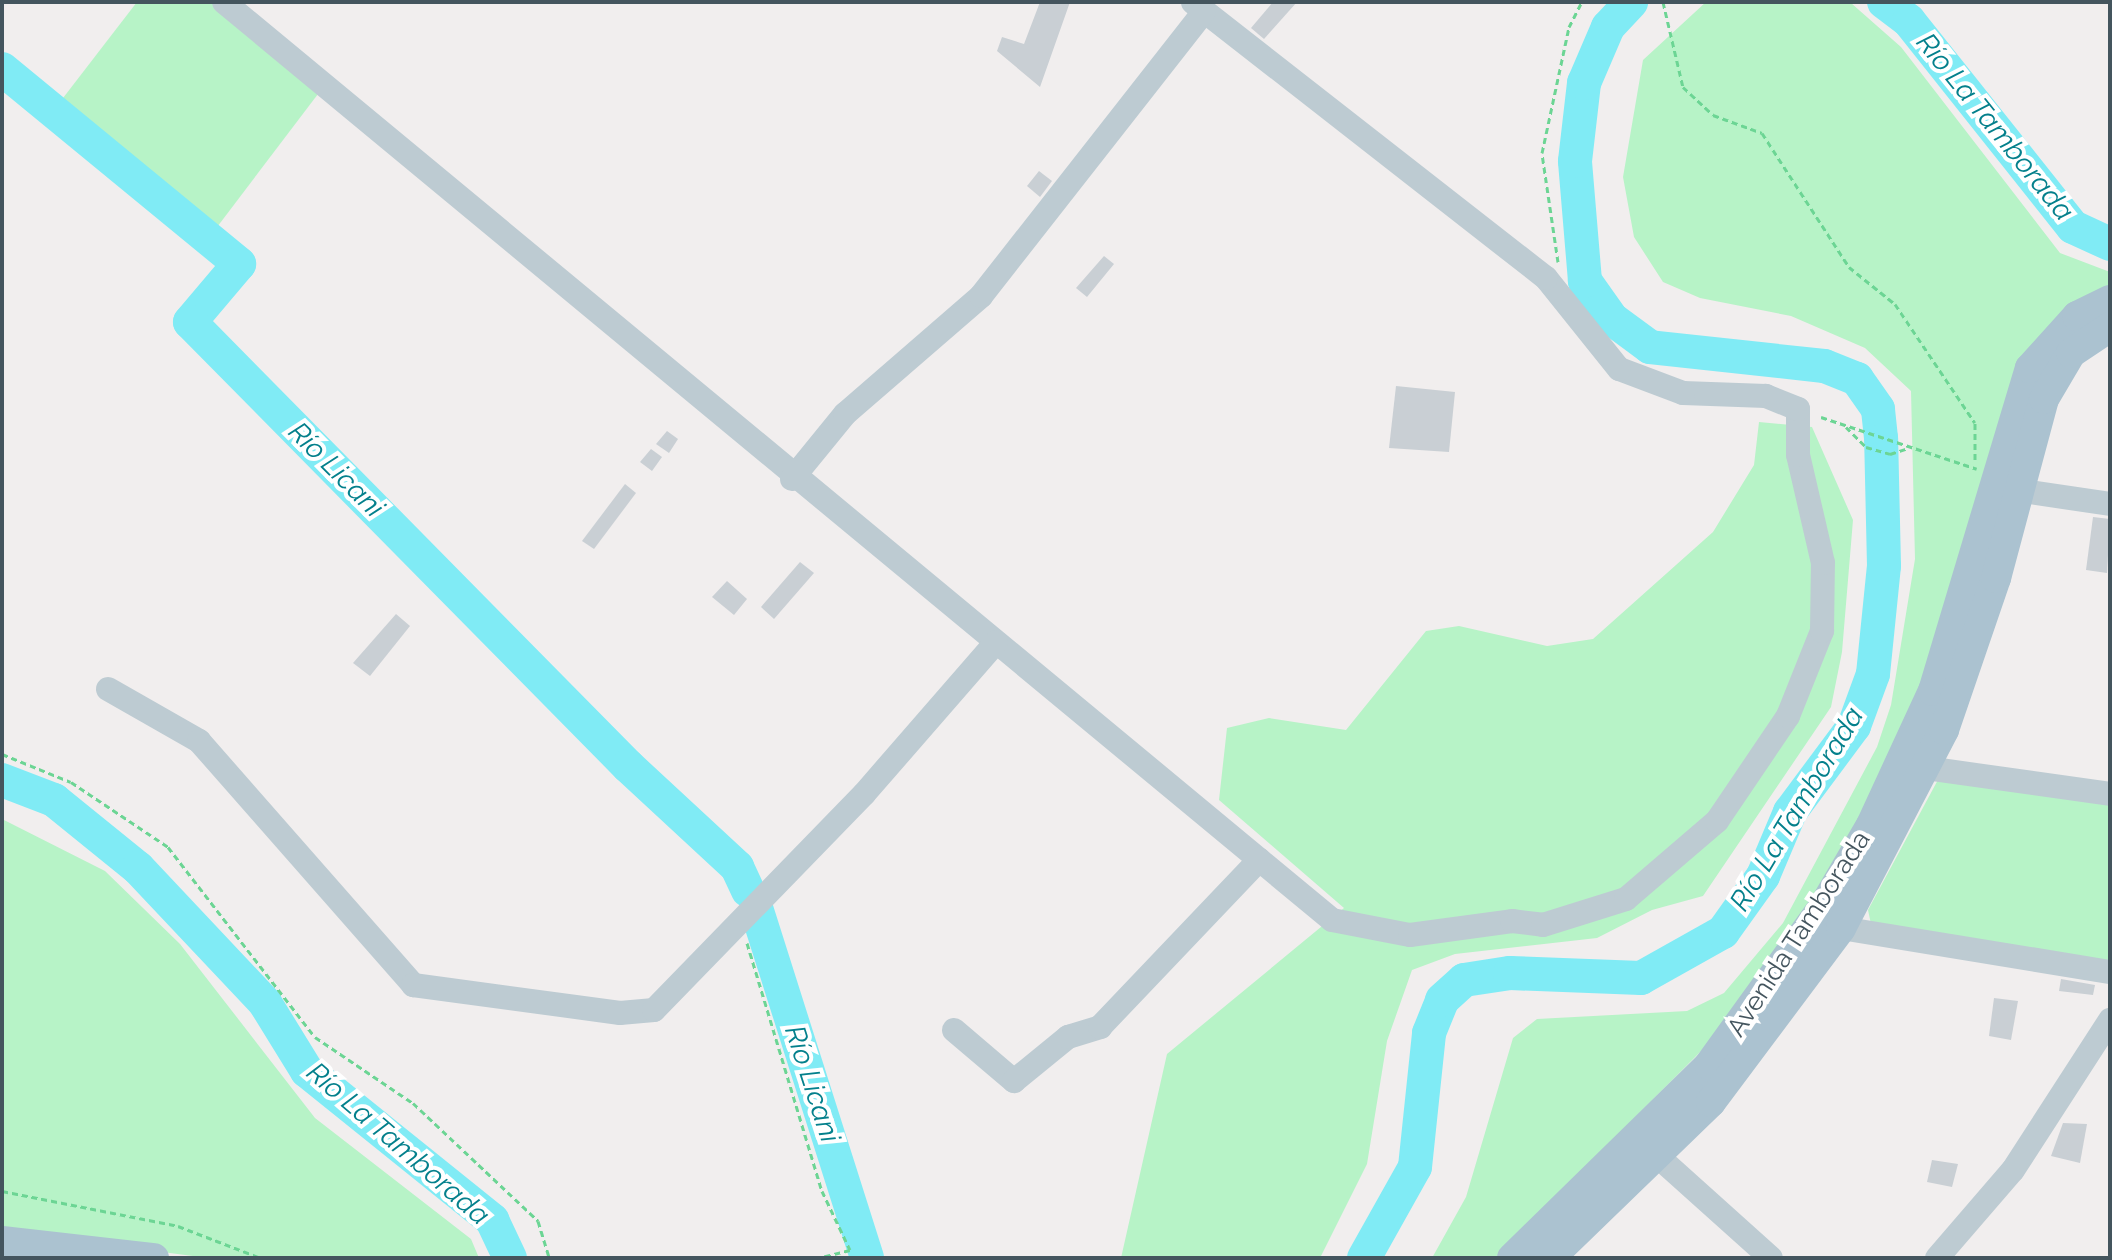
<!DOCTYPE html>
<meta charset="utf-8">
<style>
body{margin:0}
#map{position:relative;width:2112px;height:1260px;overflow:hidden;background:#f1eeee;font-family:Raleway,sans-serif}
div>[style]{position:absolute}
[style*='--x']{left:calc(var(--x)*1px);top:calc(var(--y)*1px);width:calc(var(--w)*1px);rotate:calc(var(--a)*1deg)}
.green>*{inset:0;background:#b7f3c7}
.river>*{height:34px;margin:-17px;padding:0 17px;transform-origin:17px;border-radius:17px;background:#80ebf5}
.building>*{inset:0;background:#c9cfd4}
.path>*{height:3px;margin-top:-1.5px;transform-origin:0;background:repeating-linear-gradient(90deg,#6cd594 0 6px,transparent 0 10px)}
.minor>*{height:24px;margin:-12px;padding:0 12px;transform-origin:12px;border-radius:12px;background:#bdcbd2}
.major>*{height:30px;margin:-15px;padding:0 15px;transform-origin:15px;border-radius:15px;background:#abc2d0}
span{translate:-50% -50%;white-space:nowrap;text-align:center;line-height:1.15;-webkit-text-stroke:8px #fff;paint-order:stroke}
.street-label{font-size:26px;color:#44555e}
.water-label{font-size:28px;color:#04808c;font-style:italic}
.frame{position:absolute;inset:0;border:4px solid #44555e;pointer-events:none}
</style>
<div id="map">
<div class="green">
<div style="clip-path:polygon(137px 2px,212px 2px,318px 94px,208px 239px,53px 111px)"></div>
<div style="clip-path:polygon(1706px 2px,1851px 3px,1901px 47px,2060px 253px,2110px 272px,2110px 290px,1838px 864px,1734px 1018px,1495px 1258px,1432px 1258px,1466px 1197px,1513px 1038px,1537px 1019px,1687px 1011px,1724px 993px,1783px 923px,1877px 747px,1891px 705px,1915px 559px,1911px 391px,1865px 348px,1791px 316px,1700px 298px,1663px 282px,1634px 237px,1623px 177px,1643px 60px)"></div>
<div style="clip-path:polygon(1759px 422px,1812px 427px,1853px 520px,1842px 652px,1831px 707px,1703px 896px,1652px 910px,1597px 938px,1455px 954px,1412px 970px,1387px 1041px,1367px 1164px,1320px 1258px,1121px 1258px,1167px 1054px,1344px 908px,1219px 800px,1227px 728px,1269px 718px,1346px 730px,1426px 631px,1459px 626px,1547px 646px,1593px 639px,1713px 532px,1754px 465px)"></div>
<div style="clip-path:polygon(1940px 776px,2110px 801px,2110px 965px,1871px 924px,1868px 910px)"></div>
<div style="clip-path:polygon(2px 819px,105px 871px,180px 944px,315px 1118px,471px 1239px,479px 1258px,208px 1258px,2px 1231px)"></div>
</div>
<div class="river">
<div style="--x:1884;--y:2;--w:31;--a:37"></div>
<div style="--x:1909;--y:21;--w:263;--a:51.5"></div>
<div style="--x:2073;--y:227;--w:41;--a:24.7"></div>
<div style="--x:2;--y:69;--w:307;--a:39.4"></div>
<div style="--x:239;--y:264;--w:76;--a:130.2"></div>
<div style="--x:190;--y:322;--w:624;--a:45.39"></div>
<div style="--x:628;--y:766;--w:149;--a:42.8"></div>
<div style="--x:737;--y:867;--w:26;--a:65"></div>
<div style="--x:2;--y:780;--w:56;--a:21"></div>
<div style="--x:54;--y:800;--w:108;--a:39"></div>
<div style="--x:138;--y:868;--w:185;--a:46.7"></div>
<div style="--x:265;--y:1003;--w:80;--a:58.3"></div>
<div style="--x:307;--y:1071;--w:238;--a:38.8"></div>
<div style="--x:492;--y:1220;--w:42;--a:64.7"></div>
<div style="--x:757;--y:911;--w:364;--a:72.4"></div>
<div style="--x:1364;--y:1258;--w:104;--a:-60.7"></div>
<div style="--x:1415;--y:1167;--w:135;--a:-84"></div>
<div style="--x:1429;--y:1033;--w:35;--a:-68"></div>
<div style="--x:1442;--y:1000;--w:30;--a:-42"></div>
<div style="--x:1464;--y:980;--w:47;--a:-8.7"></div>
<div style="--x:1510;--y:973;--w:131;--a:2.2"></div>
<div style="--x:1641;--y:978;--w:94;--a:-29.3"></div>
<div style="--x:1723;--y:932;--w:69;--a:-54.5"></div>
<div style="--x:1763;--y:876;--w:69;--a:-67.1"></div>
<div style="--x:1790;--y:812;--w:107;--a:-53.3"></div>
<div style="--x:1854;--y:726;--w:55;--a:-69.9"></div>
<div style="--x:1873;--y:674;--w:109;--a:-84.2"></div>
<div style="--x:1884;--y:566;--w:128;--a:-91.3"></div>
<div style="--x:1881;--y:438;--w:29;--a:-96"></div>
<div style="--x:1878;--y:409;--w:37;--a:-125"></div>
<div style="--x:1857;--y:379;--w:35;--a:-158"></div>
<div style="--x:1824;--y:366;--w:175;--a:-173.8"></div>
<div style="--x:1650;--y:347;--w:47;--a:-143.6"></div>
<div style="--x:1612;--y:319;--w:47;--a:-125.4"></div>
<div style="--x:1585;--y:281;--w:120;--a:-94.8"></div>
<div style="--x:1575;--y:161;--w:79;--a:-83.4"></div>
<div style="--x:1584;--y:83;--w:61;--a:-66.8"></div>
<div style="--x:1608;--y:27;--w:34;--a:-47"></div>
</div>
<div class="building">
<div style="clip-path:polygon(1040px 2px,1070px 2px,1040px 87px,997px 51px,1002px 37px,1024px 44px)"></div>
<div style="clip-path:polygon(1273px 2px,1297px 2px,1264px 39px,1251px 28px)"></div>
<div style="clip-path:polygon(1039px 171px,1052px 181px,1040px 197px,1027px 186px)"></div>
<div style="clip-path:polygon(1104px 256px,1114px 264px,1087px 297px,1076px 288px)"></div>
<div style="clip-path:polygon(1396px 386px,1455px 392px,1449px 452px,1389px 448px)"></div>
<div style="clip-path:polygon(667px 431px,678px 439px,669px 453px,656px 444px)"></div>
<div style="clip-path:polygon(651px 449px,662px 457px,652px 471px,640px 462px)"></div>
<div style="clip-path:polygon(625px 484px,636px 493px,594px 549px,582px 541px)"></div>
<div style="clip-path:polygon(2093px 517px,2110px 519px,2107px 573px,2086px 570px)"></div>
<div style="clip-path:polygon(800px 562px,814px 573px,774px 619px,761px 607px)"></div>
<div style="clip-path:polygon(727px 581px,747px 599px,734px 615px,712px 597px)"></div>
<div style="clip-path:polygon(396px 614px,410px 626px,370px 676px,353px 663px)"></div>
<div style="clip-path:polygon(2061px 979px,2095px 985px,2093px 995px,2059px 991px)"></div>
<div style="clip-path:polygon(1994px 998px,2018px 1001px,2011px 1040px,1989px 1036px)"></div>
<div style="clip-path:polygon(2063px 1123px,2087px 1124px,2080px 1163px,2051px 1156px)"></div>
<div style="clip-path:polygon(1932px 1160px,1958px 1164px,1952px 1187px,1927px 1182px)"></div>
</div>
<div class="path">
<div style="--x:1663;--y:2;--w:87;--a:76.8"></div>
<div style="--x:1683;--y:87;--w:41;--a:43"></div>
<div style="--x:1713;--y:115;--w:52;--a:20.2"></div>
<div style="--x:1762;--y:133;--w:160;--a:57"></div>
<div style="--x:1849;--y:267;--w:59;--a:38.8"></div>
<div style="--x:1895;--y:304;--w:143;--a:56.1"></div>
<div style="--x:1975;--y:423;--w:37;--a:90"></div>
<div style="--x:1558;--y:262;--w:110;--a:-98.4"></div>
<div style="--x:1542;--y:153;--w:129;--a:-77.9"></div>
<div style="--x:1569;--y:27;--w:28;--a:-63"></div>
<div style="--x:1821;--y:417;--w:164;--a:18.4"></div>
<div style="--x:1846;--y:427;--w:28;--a:45"></div>
<div style="--x:1866;--y:447;--w:25;--a:16"></div>
<div style="--x:1890;--y:454;--w:19;--a:-18"></div>
<div style="--x:2;--y:754;--w:74;--a:22.1"></div>
<div style="--x:71;--y:782;--w:117;--a:33.8"></div>
<div style="--x:168;--y:847;--w:240;--a:52.3"></div>
<div style="--x:315;--y:1037;--w:118;--a:34"></div>
<div style="--x:413;--y:1103;--w:172;--a:43.3"></div>
<div style="--x:538;--y:1221;--w:39;--a:73"></div>
<div style="--x:747;--y:943;--w:259;--a:73.2"></div>
<div style="--x:822;--y:1191;--w:65;--a:64.6"></div>
<div style="--x:850;--y:1250;--w:32;--a:166"></div>
<div style="--x:2;--y:1191;--w:179;--a:11.2"></div>
<div style="--x:178;--y:1226;--w:89;--a:21.1"></div>
</div>
<div class="minor">
<div style="--x:224;--y:2;--w:1439;--a:39.64"></div>
<div style="--x:1332;--y:920;--w:79;--a:10.9"></div>
<div style="--x:1410;--y:935;--w:103;--a:-7.8"></div>
<div style="--x:1512;--y:921;--w:31;--a:7"></div>
<div style="--x:1543;--y:925;--w:87;--a:-17.4"></div>
<div style="--x:1626;--y:899;--w:120;--a:-40.6"></div>
<div style="--x:1717;--y:821;--w:127;--a:-55.9"></div>
<div style="--x:1788;--y:716;--w:92;--a:-68.2"></div>
<div style="--x:1822;--y:631;--w:68;--a:-89.2"></div>
<div style="--x:1823;--y:563;--w:111;--a:-103"></div>
<div style="--x:1798;--y:455;--w:46;--a:-90"></div>
<div style="--x:1798;--y:409;--w:35;--a:-158"></div>
<div style="--x:1766;--y:396;--w:83;--a:-177.9"></div>
<div style="--x:1683;--y:393;--w:68;--a:-159.4"></div>
<div style="--x:1619;--y:369;--w:117;--a:-128.7"></div>
<div style="--x:1546;--y:278;--w:448;--a:-142"></div>
<div style="--x:792;--y:479;--w:84;--a:-50.8"></div>
<div style="--x:845;--y:414;--w:180;--a:-40.9"></div>
<div style="--x:981;--y:296;--w:361;--a:-51.9"></div>
<div style="--x:2002;--y:488;--w:109;--a:8.4"></div>
<div style="--x:108;--y:689;--w:105;--a:29.7"></div>
<div style="--x:199;--y:741;--w:325;--a:48.7"></div>
<div style="--x:413;--y:985;--w:209;--a:7.7"></div>
<div style="--x:620;--y:1013;--w:34;--a:-5"></div>
<div style="--x:654;--y:1010;--w:301;--a:-45.8"></div>
<div style="--x:864;--y:794;--w:201;--a:-49"></div>
<div style="--x:1926;--y:768;--w:186;--a:8"></div>
<div style="--x:1841;--y:928;--w:273;--a:9.3"></div>
<div style="--x:954;--y:1030;--w:79;--a:40.4"></div>
<div style="--x:1014;--y:1081;--w:70;--a:-39.2"></div>
<div style="--x:1068;--y:1037;--w:34;--a:-17"></div>
<div style="--x:1100;--y:1027;--w:231;--a:-46.4"></div>
<div style="--x:1645;--y:1145;--w:169;--a:41.9"></div>
<div style="--x:1937;--y:1258;--w:116;--a:-49.2"></div>
<div style="--x:2013;--y:1170;--w:179;--a:-57.1"></div>
</div>
<div class="major">
<div style="--x:2;--y:1241;--w:153;--a:6.4"></div>
<div style="--x:1512;--y:1258;--w:276;--a:-44.4"></div>
<div style="--x:1709;--y:1065;--w:198;--a:-54.2"></div>
<div style="--x:1825;--y:904;--w:91;--a:-59.8"></div>
<div style="--x:1871;--y:825;--w:148;--a:-65.2"></div>
<div style="--x:1933;--y:691;--w:337;--a:-73.3"></div>
<div style="--x:2030;--y:368;--w:70;--a:-47.9"></div>
<div style="--x:2077;--y:316;--w:37;--a:-26"></div>
<div style="--x:1550;--y:1258;--w:224;--a:-44.1"></div>
<div style="--x:1711;--y:1102;--w:217;--a:-53.2"></div>
<div style="--x:1841;--y:928;--w:223;--a:-62.5"></div>
<div style="--x:1944;--y:730;--w:161;--a:-71.1"></div>
<div style="--x:1996;--y:578;--w:185;--a:-75"></div>
<div style="--x:2044;--y:399;--w:53;--a:-59.6"></div>
<div style="--x:2071;--y:353;--w:47;--a:-33.7"></div>
</div>
<div class="street-label">
<span style="left:1799px;top:934px;rotate:-57deg">Avenida Tamborada</span>
</div>
<div class="water-label">
<span style="left:1995px;top:127px;rotate:51deg">Río La Tamborada</span>
<span style="left:336px;top:470px;rotate:45deg">Río Licani</span>
<span style="left:1797px;top:809px;rotate:-59deg">Río La Tamborada</span>
<span style="left:812px;top:1084px;rotate:72deg">Río Licani</span>
<span style="left:398px;top:1144px;rotate:41deg">Río La Tamborada</span>
</div>
<div class="frame"></div>
</div>
